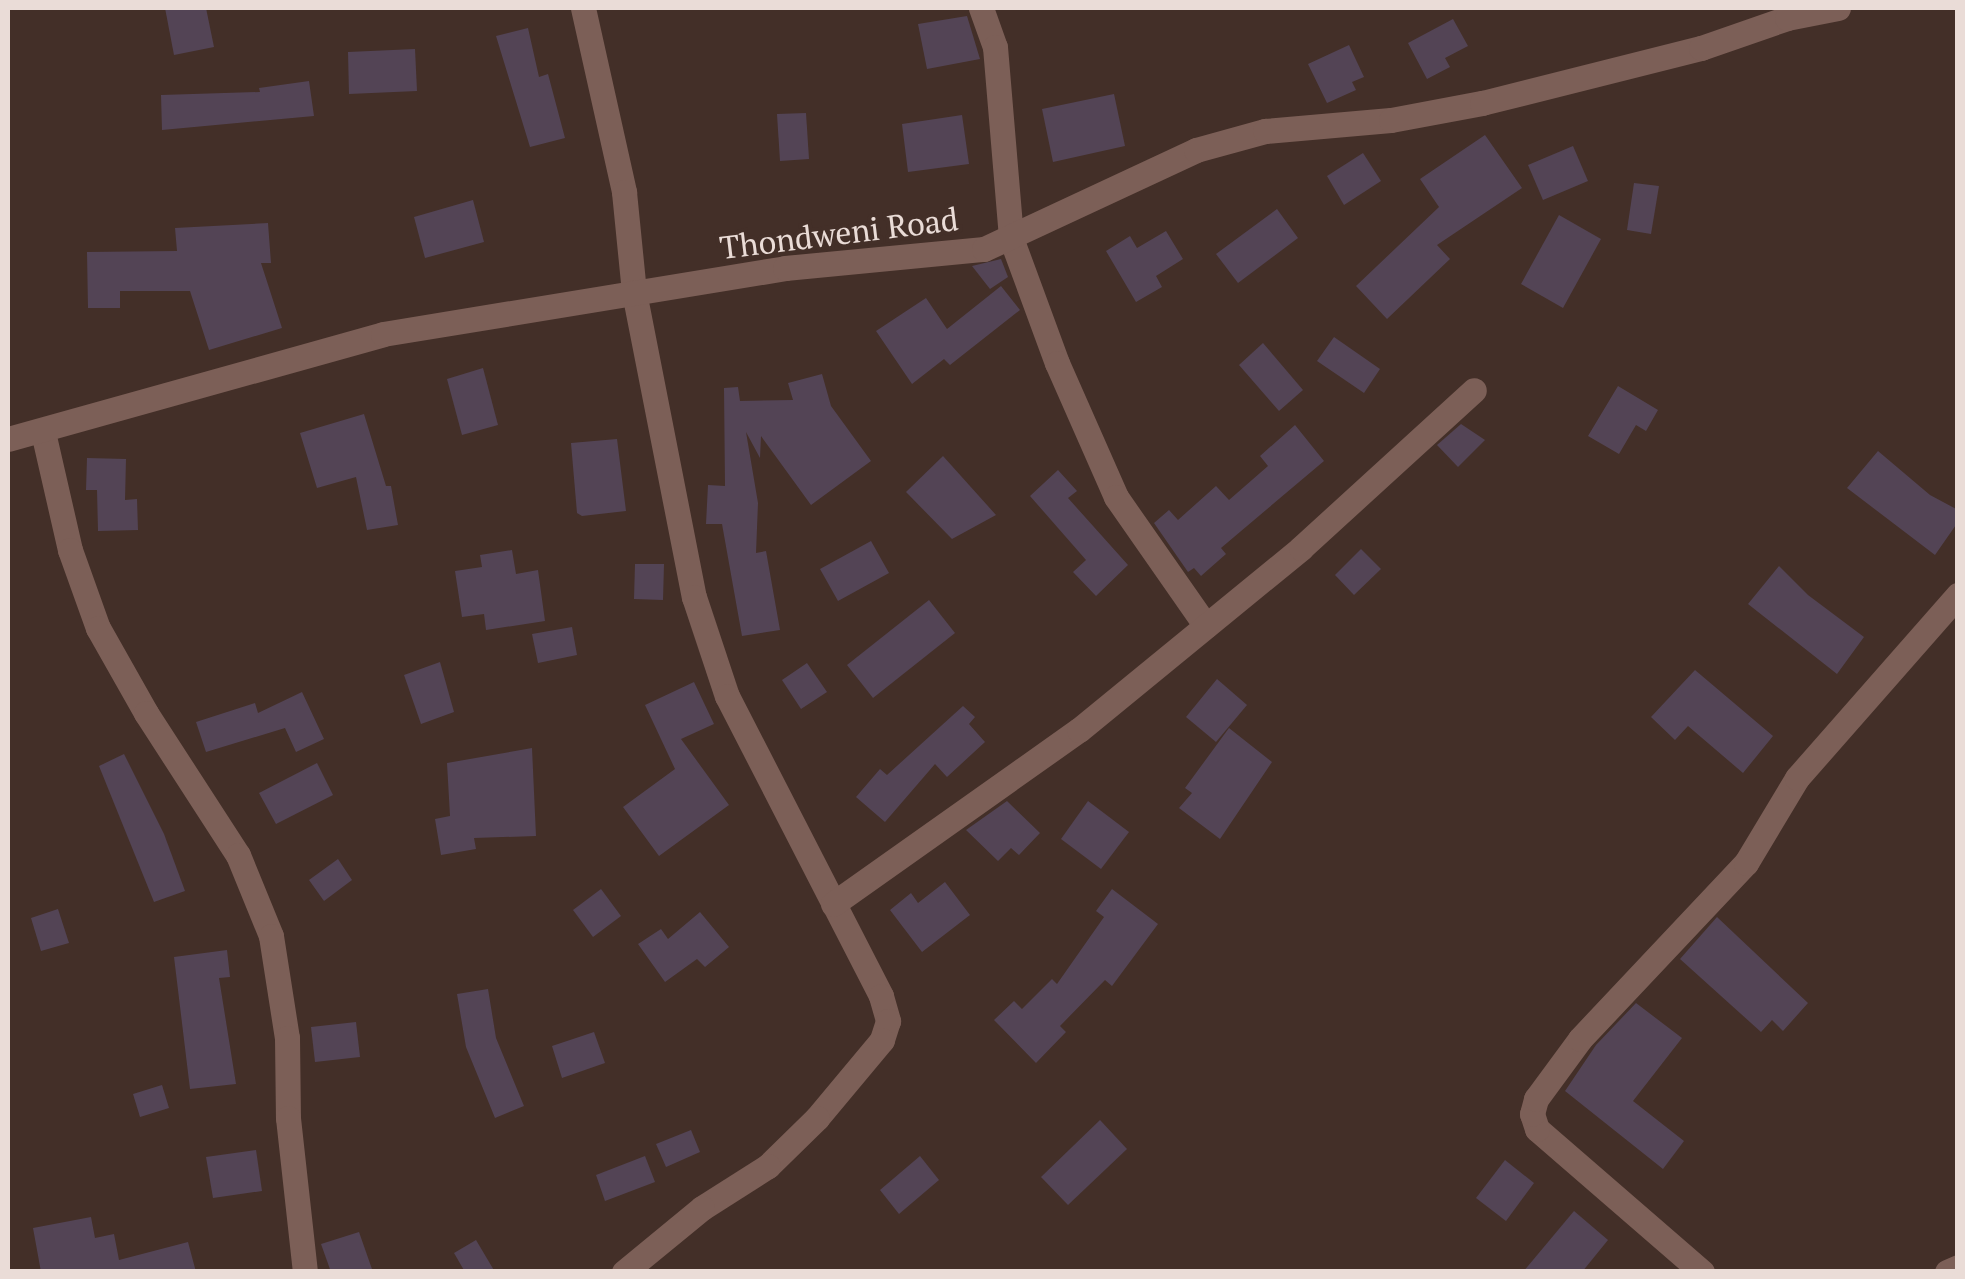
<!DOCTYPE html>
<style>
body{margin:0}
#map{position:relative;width:1965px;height:1279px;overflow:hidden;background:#432f28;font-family:"PT Serif",serif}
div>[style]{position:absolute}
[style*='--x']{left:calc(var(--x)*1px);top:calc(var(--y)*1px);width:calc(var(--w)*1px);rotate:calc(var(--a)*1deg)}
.building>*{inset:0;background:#534455}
.street>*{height:25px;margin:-12.5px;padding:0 12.5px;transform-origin:12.5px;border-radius:12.5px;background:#7c5f57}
span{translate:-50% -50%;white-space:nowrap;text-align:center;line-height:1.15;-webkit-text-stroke:8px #432f28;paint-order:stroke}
.street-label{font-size:32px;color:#eadcd7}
.frame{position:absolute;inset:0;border:10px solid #eadcd7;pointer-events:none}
</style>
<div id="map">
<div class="building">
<div style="clip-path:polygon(165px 8px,206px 8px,214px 47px,174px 55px)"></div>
<div style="clip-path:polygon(967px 16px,980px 59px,927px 69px,918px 24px)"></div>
<div style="clip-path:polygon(1453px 19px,1468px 46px,1445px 58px,1450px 67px,1427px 79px,1408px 43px)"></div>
<div style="clip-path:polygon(528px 28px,539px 77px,548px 74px,565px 138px,530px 147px,496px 36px)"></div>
<div style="clip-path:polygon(1349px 45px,1364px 77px,1352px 82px,1356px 90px,1327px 103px,1308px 64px)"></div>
<div style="clip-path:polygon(415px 49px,417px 91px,349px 94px,348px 52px)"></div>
<div style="clip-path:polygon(309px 81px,314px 116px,162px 130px,161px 95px,260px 92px,259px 88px)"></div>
<div style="clip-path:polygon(1114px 94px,1125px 146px,1053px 162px,1042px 109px)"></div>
<div style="clip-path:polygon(806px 113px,809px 159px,780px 161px,777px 114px)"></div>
<div style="clip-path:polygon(962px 115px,969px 164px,908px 172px,902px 124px)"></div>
<div style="clip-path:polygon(1485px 135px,1522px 188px,1437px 245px,1450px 259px,1387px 319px,1356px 286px,1439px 207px,1420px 179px)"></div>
<div style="clip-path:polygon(1573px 146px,1588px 181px,1543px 200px,1528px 165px)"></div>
<div style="clip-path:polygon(1363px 153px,1381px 181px,1344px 205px,1327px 176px)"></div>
<div style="clip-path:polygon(1634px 183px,1659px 186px,1651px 234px,1627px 230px)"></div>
<div style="clip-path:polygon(473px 200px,484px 242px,425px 258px,414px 217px)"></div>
<div style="clip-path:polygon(1277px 209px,1298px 238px,1238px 283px,1216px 254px)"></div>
<div style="clip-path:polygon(1559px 215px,1601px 239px,1563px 308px,1521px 284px)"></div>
<div style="clip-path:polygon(268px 223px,271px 263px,261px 263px,282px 328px,209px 350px,190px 291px,120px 291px,120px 308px,88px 308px,87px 252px,177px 251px,175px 228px)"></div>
<div style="clip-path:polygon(1166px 231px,1183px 259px,1156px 276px,1162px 287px,1136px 302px,1106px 251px,1130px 236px,1137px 248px)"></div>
<div style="clip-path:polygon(1001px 259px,1008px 277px,990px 289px,972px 266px)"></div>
<div style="clip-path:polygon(1001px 286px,1020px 310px,950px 365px,944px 359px,912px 384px,876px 331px,926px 298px,947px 329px)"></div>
<div style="clip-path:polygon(1334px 337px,1380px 369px,1364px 393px,1317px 361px)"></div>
<div style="clip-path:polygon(1263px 343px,1303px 390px,1279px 411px,1239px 365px)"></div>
<div style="clip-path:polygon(483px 368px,498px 425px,462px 435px,447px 379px)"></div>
<div style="clip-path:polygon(822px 374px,831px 406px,871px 461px,811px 505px,761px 436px,760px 458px,746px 432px,758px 503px,756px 553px,766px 551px,780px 630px,742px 636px,722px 524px,706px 524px,708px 485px,725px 486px,724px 388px,738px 387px,740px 401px,793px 400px,788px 383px)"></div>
<div style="clip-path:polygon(1618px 386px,1658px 410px,1646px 431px,1636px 425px,1619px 454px,1588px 436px)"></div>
<div style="clip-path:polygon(364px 414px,386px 486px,391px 486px,398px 525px,367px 530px,356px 477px,317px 488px,300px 433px)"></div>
<div style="clip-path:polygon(1461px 424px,1485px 440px,1458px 467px,1437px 445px)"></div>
<div style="clip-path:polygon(1295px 425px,1324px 461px,1221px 548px,1226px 554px,1201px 576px,1194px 568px,1188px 572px,1154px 523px,1169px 510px,1178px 520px,1216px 486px,1229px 500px,1268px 466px,1260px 456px)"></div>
<div style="clip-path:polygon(617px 439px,626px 511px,582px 516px,577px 513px,571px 443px)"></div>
<div style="clip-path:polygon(1878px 451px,1930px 495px,1958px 510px,1958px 522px,1935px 555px,1847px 488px)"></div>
<div style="clip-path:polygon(943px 456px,996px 515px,952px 539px,906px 492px)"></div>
<div style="clip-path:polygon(87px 458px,126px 459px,125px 500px,137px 499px,138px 530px,98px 531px,97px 490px,86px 490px)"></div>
<div style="clip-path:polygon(1058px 470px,1077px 491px,1068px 498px,1128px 565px,1096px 596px,1073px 572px,1086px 560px,1030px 496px)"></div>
<div style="clip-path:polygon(871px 541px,889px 573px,838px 601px,820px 569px)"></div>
<div style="clip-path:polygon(1361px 549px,1381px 569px,1354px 595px,1335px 575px)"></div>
<div style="clip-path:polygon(512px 550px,516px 574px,538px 570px,545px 621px,486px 630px,484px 614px,462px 617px,455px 571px,482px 567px,480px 555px)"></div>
<div style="clip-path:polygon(635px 564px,664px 564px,663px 600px,634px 599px)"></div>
<div style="clip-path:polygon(1779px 566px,1808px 595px,1864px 637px,1837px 674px,1748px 604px)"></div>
<div style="clip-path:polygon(929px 600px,955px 633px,873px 698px,847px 665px)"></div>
<div style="clip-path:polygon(572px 627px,577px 655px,538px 663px,532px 634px)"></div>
<div style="clip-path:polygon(440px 662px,454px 712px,421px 724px,404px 675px)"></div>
<div style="clip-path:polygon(807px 663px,827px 692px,801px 709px,782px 680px)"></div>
<div style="clip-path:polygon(1695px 670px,1773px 736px,1743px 773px,1688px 726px,1675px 740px,1651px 717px)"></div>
<div style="clip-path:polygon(1217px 679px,1247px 705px,1216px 742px,1186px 717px)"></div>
<div style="clip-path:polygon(694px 682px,714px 724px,681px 739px,729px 805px,659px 856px,623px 807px,675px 769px,645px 705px)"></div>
<div style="clip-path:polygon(302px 692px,324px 739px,296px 752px,285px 728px,206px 752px,196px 722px,255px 703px,258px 713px)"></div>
<div style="clip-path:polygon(963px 706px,975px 717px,969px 724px,985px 742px,947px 777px,935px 764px,885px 822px,856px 797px,880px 769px,887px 775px)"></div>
<div style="clip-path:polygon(1229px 728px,1272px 762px,1220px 839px,1179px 808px,1192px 793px,1185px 788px)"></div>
<div style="clip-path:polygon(532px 748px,536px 836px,474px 838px,476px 849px,441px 855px,435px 819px,450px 816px,447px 763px)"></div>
<div style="clip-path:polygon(124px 754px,164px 834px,185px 891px,154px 902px,99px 766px)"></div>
<div style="clip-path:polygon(317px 763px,333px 795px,276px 824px,259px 793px)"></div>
<div style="clip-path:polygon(1007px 801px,1040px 833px,1019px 855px,1011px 848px,998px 861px,966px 830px)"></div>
<div style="clip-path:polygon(1088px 801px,1129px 832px,1101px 869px,1061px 839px)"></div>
<div style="clip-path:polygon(338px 859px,352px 880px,324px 901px,309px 880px)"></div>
<div style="clip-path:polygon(945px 882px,970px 915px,922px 952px,890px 910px,911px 893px,918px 903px)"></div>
<div style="clip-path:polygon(601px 889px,621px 916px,593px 937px,573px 910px)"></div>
<div style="clip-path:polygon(1112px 889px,1158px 924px,1112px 986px,1105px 980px,1060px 1026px,1066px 1032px,1036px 1063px,994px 1020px,1014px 1001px,1022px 1009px,1052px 979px,1057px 984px,1104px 917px,1096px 911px)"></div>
<div style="clip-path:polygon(58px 909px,69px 943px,41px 951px,31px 918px)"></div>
<div style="clip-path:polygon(700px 912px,729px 947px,705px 967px,697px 959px,665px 982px,638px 944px,661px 929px,668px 939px)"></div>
<div style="clip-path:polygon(1717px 917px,1808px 1003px,1783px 1031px,1772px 1020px,1761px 1032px,1680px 959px)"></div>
<div style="clip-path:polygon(227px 950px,230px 977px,219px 978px,236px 1084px,190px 1089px,174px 957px)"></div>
<div style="clip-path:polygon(488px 989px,496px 1038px,524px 1106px,495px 1118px,466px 1047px,457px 994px)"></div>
<div style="clip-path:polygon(1636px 1003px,1682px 1038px,1633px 1101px,1684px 1141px,1663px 1169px,1565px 1091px,1596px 1045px)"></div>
<div style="clip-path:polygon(356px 1022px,360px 1057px,315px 1062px,311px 1027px)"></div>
<div style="clip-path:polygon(594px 1032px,605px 1063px,562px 1078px,552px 1046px)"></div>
<div style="clip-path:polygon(162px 1085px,169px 1108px,140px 1117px,133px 1094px)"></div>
<div style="clip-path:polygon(1100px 1120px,1127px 1149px,1068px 1205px,1041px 1177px)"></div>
<div style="clip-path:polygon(691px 1130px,700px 1152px,666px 1167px,656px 1144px)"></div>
<div style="clip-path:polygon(256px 1150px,262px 1191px,213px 1198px,206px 1157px)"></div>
<div style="clip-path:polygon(645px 1156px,655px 1182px,605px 1201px,596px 1175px)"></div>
<div style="clip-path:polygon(920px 1156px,939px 1180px,899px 1214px,880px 1190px)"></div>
<div style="clip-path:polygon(1505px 1160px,1534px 1183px,1506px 1221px,1476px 1198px)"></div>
<div style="clip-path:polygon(1574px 1211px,1608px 1240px,1582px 1272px,1523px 1272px)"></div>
<div style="clip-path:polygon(91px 1217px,95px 1238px,114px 1234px,119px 1260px,188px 1242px,196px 1272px,41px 1272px,33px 1228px)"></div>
<div style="clip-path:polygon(359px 1232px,373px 1272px,331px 1272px,321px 1244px)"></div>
<div style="clip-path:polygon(476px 1240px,495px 1272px,465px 1272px,454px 1253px)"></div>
</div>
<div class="street">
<div style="--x:583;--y:8;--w:189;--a:77.4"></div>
<div style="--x:624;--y:192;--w:100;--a:84.3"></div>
<div style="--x:634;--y:292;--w:311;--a:78.9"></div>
<div style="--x:694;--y:597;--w:104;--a:71.6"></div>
<div style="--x:727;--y:696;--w:337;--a:62.8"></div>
<div style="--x:881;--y:996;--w:26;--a:74"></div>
<div style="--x:888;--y:1021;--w:20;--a:108"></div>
<div style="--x:882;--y:1040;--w:102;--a:129.8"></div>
<div style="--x:817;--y:1118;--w:69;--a:135.6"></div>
<div style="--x:768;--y:1166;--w:78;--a:147.5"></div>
<div style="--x:702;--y:1208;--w:101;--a:140.6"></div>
<div style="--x:981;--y:8;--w:41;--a:70.3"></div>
<div style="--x:995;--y:47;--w:192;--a:85.2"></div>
<div style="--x:1011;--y:238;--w:133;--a:69.8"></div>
<div style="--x:1057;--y:363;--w:146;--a:66.2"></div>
<div style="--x:1116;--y:497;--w:157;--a:55.1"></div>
<div style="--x:43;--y:432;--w:121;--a:77.1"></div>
<div style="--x:70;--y:550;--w:83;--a:70.3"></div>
<div style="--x:98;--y:628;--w:98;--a:60.5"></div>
<div style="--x:146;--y:713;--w:169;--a:57.1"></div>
<div style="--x:238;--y:855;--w:87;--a:67.8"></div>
<div style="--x:271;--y:936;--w:103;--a:81.1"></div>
<div style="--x:287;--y:1038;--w:80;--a:89.3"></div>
<div style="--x:288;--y:1118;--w:155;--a:83.7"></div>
<div style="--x:8;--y:439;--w:389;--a:-15.6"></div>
<div style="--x:383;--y:334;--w:407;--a:-9.3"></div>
<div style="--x:785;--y:268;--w:200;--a:-5.5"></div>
<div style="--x:984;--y:249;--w:234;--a:-25"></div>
<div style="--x:1196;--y:150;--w:72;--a:-15.4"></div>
<div style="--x:1265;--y:131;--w:126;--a:-5"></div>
<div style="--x:1391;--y:120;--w:93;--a:-10.6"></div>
<div style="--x:1482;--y:103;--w:226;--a:-14.1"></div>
<div style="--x:1701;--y:48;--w:91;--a:-19.2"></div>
<div style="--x:1787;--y:18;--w:52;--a:-11.1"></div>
<div style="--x:833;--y:904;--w:301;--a:-35.3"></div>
<div style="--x:1079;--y:730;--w:287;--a:-39.3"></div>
<div style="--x:1301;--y:548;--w:234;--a:-42.4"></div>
<div style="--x:1702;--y:1272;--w:218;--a:-139.1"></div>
<div style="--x:1537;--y:1129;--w:16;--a:-108"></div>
<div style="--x:1532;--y:1114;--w:16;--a:-75"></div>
<div style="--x:1536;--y:1099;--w:74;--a:-53.7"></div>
<div style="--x:1580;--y:1039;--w:242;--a:-46.7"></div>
<div style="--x:1746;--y:863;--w:99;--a:-59"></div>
<div style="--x:1797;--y:778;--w:244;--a:-48.7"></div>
<div style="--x:1947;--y:1272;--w:12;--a:-24"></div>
</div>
<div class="street-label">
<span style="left:839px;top:233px;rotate:-7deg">Thondweni Road</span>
</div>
<div class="frame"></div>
</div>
